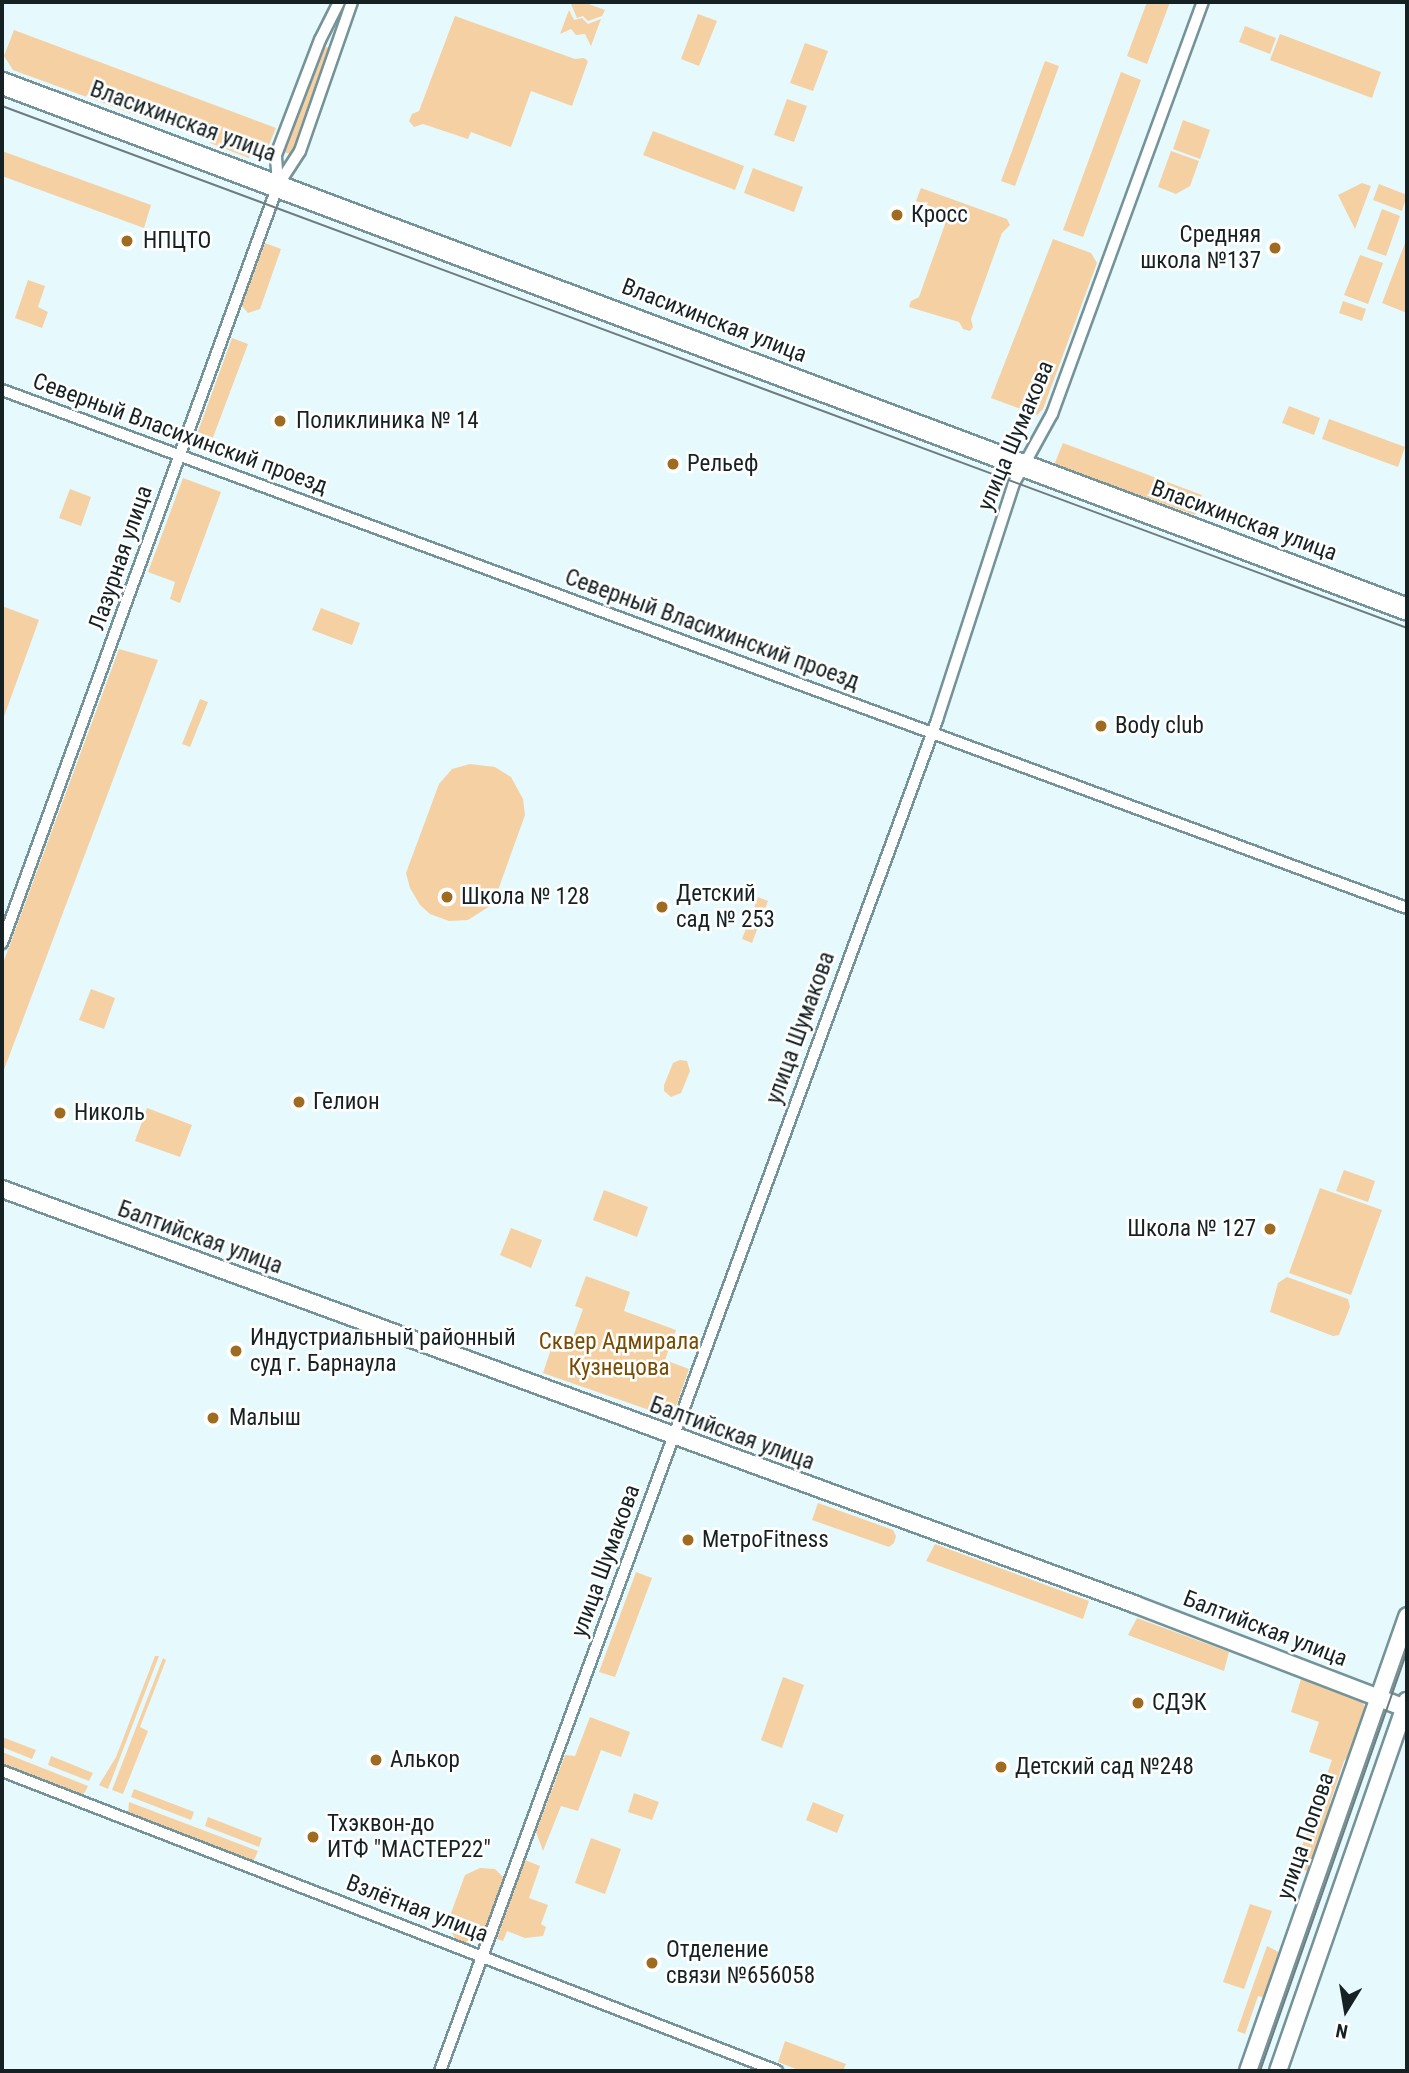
<!DOCTYPE html>
<meta charset="utf-8">
<style>
body{margin:0}
#map{position:relative;width:1409px;height:2073px;overflow:hidden;background:#e6f9fd;font-family:"Roboto Condensed",sans-serif}
div>[style]{position:absolute}
[style*='--x']{left:calc(var(--x)*1px);top:calc(var(--y)*1px);width:calc(var(--w)*1px);rotate:calc(var(--a)*1deg)}
.green>*{inset:0;background:#f5d0a3}
.roads{filter:drop-shadow(2px 0 #759399) drop-shadow(-2px 0 #759399) drop-shadow(0 2px #759399) drop-shadow(0 -2px #759399)}
.street>*{height:10px;margin:-5px;padding:0 5px;transform-origin:5px;border-radius:5px;background:#fff}
.secondary>*{height:16px;margin:-8px;padding:0 8px;transform-origin:8px;border-radius:8px;background:#fff}
.highway>*{height:21px;margin:-10.5px;padding:0 10.5px;transform-origin:10.5px;border-radius:10.5px;background:#fff}
.tram>*{height:2px;margin:-1px;padding:0 1px;transform-origin:1px;border-radius:1px;background:#6d7c7f}
.dots>*{width:19px;height:19px;translate:-50% -50%;box-sizing:border-box;border:4px solid #fff;border-radius:50%}
span{translate:-50% -50%;white-space:nowrap;text-align:center;line-height:1.15;-webkit-text-stroke:5px #fff;paint-order:stroke}
.street-label{font-size:23px;color:#152123}
.poi-label{font-size:23px;color:#152123}
.left{translate:0 -50%;text-align:left}
.right{translate:-100% -50%;text-align:right}
.park-label{font-size:23px;color:#774b00}
.frame{position:absolute;inset:0;border:4px solid #152123;pointer-events:none}
.north{position:absolute;left:1311px;top:1975px;width:70px;height:70px;-webkit-text-stroke:5px #fff;paint-order:stroke;rotate:191deg;font-size:19px;font-weight:700;line-height:28px;text-align:center;color:#152123}
.north::after{content:'';display:block;margin:auto;width:24px;height:32px;background:#152123;clip-path:polygon(50% 0,100% 100%,50% 72%,0 100%)}
</style>
<div id="map">
<div class="green">
<div style="clip-path:polygon(570px 2px,583px 2px,605px 10px,602px 16px,588px 21px,583px 16px,577px 18px)"></div>
<div style="clip-path:polygon(1147px 2px,1170px 2px,1147px 64px,1127px 56px)"></div>
<div style="clip-path:polygon(569px 10px,574px 20px,582px 18px,588px 24px,601px 19px,591px 46px,585px 34px,576px 35px,571px 29px,560px 34px)"></div>
<div style="clip-path:polygon(698px 14px,717px 21px,699px 66px,681px 59px)"></div>
<div style="clip-path:polygon(455px 16px,575px 59px,584px 58px,588px 61px,572px 106px,531px 91px,511px 147px,471px 132px,468px 139px,423px 124px,414px 127px,409px 121px,412px 114px,419px 111px)"></div>
<div style="clip-path:polygon(1245px 26px,1276px 38px,1270px 54px,1239px 42px)"></div>
<div style="clip-path:polygon(14px 30px,276px 128px,268px 147px,255px 142px,249px 158px,210px 143px,215px 128px,161px 107px,155px 122px,13px 70px,4px 56px)"></div>
<div style="clip-path:polygon(1280px 34px,1381px 72px,1372px 98px,1270px 60px)"></div>
<div style="clip-path:polygon(805px 43px,828px 51px,813px 91px,790px 83px)"></div>
<div style="clip-path:polygon(327px 47px,330px 50px,293px 155px,284px 152px,321px 49px)"></div>
<div style="clip-path:polygon(1045px 61px,1059px 66px,1015px 186px,1001px 181px)"></div>
<div style="clip-path:polygon(1121px 72px,1141px 80px,1083px 237px,1063px 230px)"></div>
<div style="clip-path:polygon(787px 99px,807px 106px,794px 142px,774px 135px)"></div>
<div style="clip-path:polygon(1183px 120px,1210px 130px,1200px 159px,1173px 149px)"></div>
<div style="clip-path:polygon(653px 131px,744px 166px,735px 190px,643px 155px)"></div>
<div style="clip-path:polygon(2px 151px,151px 205px,144px 228px,2px 176px)"></div>
<div style="clip-path:polygon(1171px 151px,1199px 161px,1190px 186px,1176px 194px,1158px 187px)"></div>
<div style="clip-path:polygon(753px 168px,803px 187px,794px 212px,744px 193px)"></div>
<div style="clip-path:polygon(1362px 183px,1371px 186px,1355px 229px,1338px 195px)"></div>
<div style="clip-path:polygon(1379px 184px,1407px 195px,1402px 211px,1373px 200px)"></div>
<div style="clip-path:polygon(921px 188px,1007px 219px,1010px 225px,1002px 233px,971px 319px,973px 327px,970px 331px,963px 329px,959px 322px,909px 307px,911px 301px,919px 297px,949px 213px,916px 201px)"></div>
<div style="clip-path:polygon(1382px 209px,1400px 216px,1386px 256px,1367px 249px)"></div>
<div style="clip-path:polygon(1407px 238px,1407px 313px,1382px 303px)"></div>
<div style="clip-path:polygon(1053px 239px,1091px 253px,1097px 263px,1043px 409px,1037px 415px,991px 398px)"></div>
<div style="clip-path:polygon(265px 243px,281px 249px,260px 309px,248px 313px,242px 306px)"></div>
<div style="clip-path:polygon(1360px 255px,1383px 263px,1368px 304px,1344px 295px)"></div>
<div style="clip-path:polygon(28px 280px,45px 286px,38px 307px,48px 312px,42px 328px,15px 318px)"></div>
<div style="clip-path:polygon(1343px 301px,1366px 309px,1362px 321px,1339px 313px)"></div>
<div style="clip-path:polygon(232px 338px,248px 344px,209px 448px,196px 444px,196px 437px)"></div>
<div style="clip-path:polygon(1289px 406px,1320px 418px,1314px 435px,1282px 423px)"></div>
<div style="clip-path:polygon(1329px 419px,1405px 447px,1398px 467px,1322px 439px)"></div>
<div style="clip-path:polygon(1063px 443px,1202px 495px,1195px 515px,1054px 465px)"></div>
<div style="clip-path:polygon(183px 478px,221px 492px,180px 603px,170px 599px,175px 582px,148px 572px)"></div>
<div style="clip-path:polygon(70px 489px,91px 497px,81px 526px,59px 518px)"></div>
<div style="clip-path:polygon(2px 606px,39px 620px,2px 722px)"></div>
<div style="clip-path:polygon(321px 608px,360px 623px,352px 645px,312px 630px)"></div>
<div style="clip-path:polygon(119px 649px,158px 660px,2px 1075px,2px 966px)"></div>
<div style="clip-path:polygon(200px 699px,208px 702px,190px 747px,182px 744px)"></div>
<div style="clip-path:polygon(470px 764px,495px 767px,511px 777px,523px 799px,525px 815px,493px 904px,468px 920px,449px 921px,430px 914px,420px 905px,410px 888px,406px 873px,439px 784px,452px 769px)"></div>
<div style="clip-path:polygon(758px 897px,768px 901px,752px 943px,742px 939px)"></div>
<div style="clip-path:polygon(91px 989px,115px 998px,104px 1029px,79px 1020px)"></div>
<div style="clip-path:polygon(680px 1060px,687px 1061px,690px 1071px,681px 1093px,671px 1097px,664px 1091px,664px 1085px,673px 1063px)"></div>
<div style="clip-path:polygon(147px 1108px,192px 1125px,180px 1157px,135px 1141px)"></div>
<div style="clip-path:polygon(1344px 1170px,1375px 1181px,1368px 1202px,1336px 1191px)"></div>
<div style="clip-path:polygon(1320px 1188px,1382px 1210px,1351px 1295px,1289px 1273px)"></div>
<div style="clip-path:polygon(604px 1190px,648px 1207px,637px 1237px,593px 1220px)"></div>
<div style="clip-path:polygon(511px 1228px,542px 1240px,531px 1268px,500px 1255px)"></div>
<div style="clip-path:polygon(586px 1276px,630px 1292px,624px 1311px,676px 1330px,665px 1360px,689px 1369px,672px 1418px,543px 1373px,553px 1343px,569px 1348px,583px 1309px,575px 1306px)"></div>
<div style="clip-path:polygon(1287px 1277px,1348px 1299px,1350px 1307px,1339px 1335px,1333px 1336px,1270px 1312px,1278px 1283px)"></div>
<div style="clip-path:polygon(818px 1503px,893px 1530px,896px 1536px,894px 1543px,889px 1547px,812px 1520px)"></div>
<div style="clip-path:polygon(935px 1544px,1089px 1601px,1083px 1619px,926px 1561px)"></div>
<div style="clip-path:polygon(636px 1572px,652px 1578px,615px 1677px,599px 1672px)"></div>
<div style="clip-path:polygon(1137px 1618px,1229px 1652px,1224px 1671px,1128px 1635px)"></div>
<div style="clip-path:polygon(155px 1656px,159px 1656px,108px 1789px,99px 1785px,116px 1757px)"></div>
<div style="clip-path:polygon(163px 1658px,166px 1660px,140px 1727px,148px 1731px,123px 1794px,112px 1790px)"></div>
<div style="clip-path:polygon(783px 1677px,804px 1685px,782px 1748px,761px 1740px)"></div>
<div style="clip-path:polygon(1301px 1679px,1362px 1701px,1368px 1714px,1358px 1745px,1344px 1761px,1330px 1803px,1330px 1825px,1312px 1870px,1307px 1871px,1295px 1866px,1332px 1760px,1309px 1752px,1319px 1722px,1291px 1712px)"></div>
<div style="clip-path:polygon(590px 1717px,630px 1732px,621px 1757px,601px 1750px,578px 1811px,561px 1806px,543px 1851px,536px 1832px,565px 1755px,575px 1756px)"></div>
<div style="clip-path:polygon(2px 1737px,36px 1750px,32px 1759px,2px 1747px)"></div>
<div style="clip-path:polygon(2px 1752px,88px 1786px,85px 1792px,79px 1797px,2px 1767px)"></div>
<div style="clip-path:polygon(51px 1756px,93px 1773px,89px 1781px,48px 1765px)"></div>
<div style="clip-path:polygon(134px 1789px,194px 1812px,191px 1820px,131px 1797px)"></div>
<div style="clip-path:polygon(634px 1793px,659px 1802px,652px 1820px,628px 1812px)"></div>
<div style="clip-path:polygon(129px 1802px,258px 1851px,254px 1860px,247px 1862px,128px 1814px)"></div>
<div style="clip-path:polygon(813px 1802px,844px 1815px,837px 1833px,806px 1820px)"></div>
<div style="clip-path:polygon(208px 1817px,262px 1838px,259px 1847px,205px 1826px)"></div>
<div style="clip-path:polygon(591px 1838px,621px 1849px,605px 1894px,575px 1883px)"></div>
<div style="clip-path:polygon(525px 1860px,540px 1866px,529px 1898px,548px 1905px,541px 1924px,546px 1927px,543px 1936px,525px 1938px,507px 1931px,503px 1941px,497px 1939px)"></div>
<div style="clip-path:polygon(480px 1868px,495px 1869px,504px 1878px,482px 1938px,469px 1945px,456px 1940px,447px 1924px,465px 1875px)"></div>
<div style="clip-path:polygon(1250px 1904px,1272px 1911px,1244px 1989px,1223px 1982px)"></div>
<div style="clip-path:polygon(1267px 1946px,1282px 1954px,1268px 1999px,1258px 1996px,1245px 2034px,1237px 2031px)"></div>
<div style="clip-path:polygon(785px 2041px,846px 2064px,843px 2071px,801px 2071px,778px 2062px)"></div>
</div>
<div class="roads">
<div class="street">
<div style="--x:278;--y:185;--w:30;--a:-94"></div>
<div style="--x:276;--y:155;--w:123;--a:-69.1"></div>
<div style="--x:320;--y:40;--w:42;--a:-63.4"></div>
<div style="--x:2;--y:390;--w:1497;--a:20.24"></div>
<div style="--x:2;--y:943;--w:807;--a:-69.99"></div>
<div style="--x:278;--y:185;--w:40;--a:-57.1"></div>
<div style="--x:300;--y:151;--w:158;--a:-70.8"></div>
<div style="--x:2;--y:1771;--w:831;--a:21.16"></div>
<div style="--x:440;--y:2071;--w:1440;--a:-69.8"></div>
<div style="--x:937;--y:720;--w:249;--a:-72"></div>
<div style="--x:1014;--y:483;--w:79;--a:-61.2"></div>
<div style="--x:1052;--y:414;--w:439;--a:-69.9"></div>
</div>
<div class="secondary">
<div style="--x:2;--y:1189;--w:1206;--a:20.13"></div>
<div style="--x:1134;--y:1604;--w:290;--a:21"></div>
<div style="--x:1248;--y:2071;--w:482;--a:-70.7"></div>
<div style="--x:1278;--y:2071;--w:392;--a:-70.8"></div>
</div>
<div class="highway">
<div style="--x:2;--y:83;--w:1500;--a:20.52"></div>
</div>
</div>
<div class="tram">
<div style="--x:2;--y:106;--w:1499;--a:20.38"></div>
<div style="--x:1260;--y:2071;--w:445;--a:-70.7"></div>
</div>
<div class="dots">
<div style="left:897px;top:215px;background:#9e6b21"></div>
<div style="left:127px;top:241px;background:#9e6b21"></div>
<div style="left:1275px;top:248px;background:#9e6b21"></div>
<div style="left:280px;top:421px;background:#9e6b21"></div>
<div style="left:673px;top:464px;background:#9e6b21"></div>
<div style="left:1101px;top:726px;background:#9e6b21"></div>
<div style="left:447px;top:897px;background:#9e6b21"></div>
<div style="left:662px;top:907px;background:#9e6b21"></div>
<div style="left:299px;top:1102px;background:#9e6b21"></div>
<div style="left:60px;top:1113px;background:#9e6b21"></div>
<div style="left:1270px;top:1229px;background:#9e6b21"></div>
<div style="left:236px;top:1351px;background:#9e6b21"></div>
<div style="left:213px;top:1418px;background:#9e6b21"></div>
<div style="left:688px;top:1540px;background:#9e6b21"></div>
<div style="left:1138px;top:1703px;background:#9e6b21"></div>
<div style="left:376px;top:1760px;background:#9e6b21"></div>
<div style="left:1001px;top:1767px;background:#9e6b21"></div>
<div style="left:313px;top:1837px;background:#9e6b21"></div>
<div style="left:652px;top:1963px;background:#9e6b21"></div>
</div>
<div class="street-label">
<span style="left:183px;top:122px;rotate:20deg">Власихинская улица</span>
<span style="left:714px;top:321px;rotate:21deg">Власихинская улица</span>
<span style="left:180px;top:434px;rotate:20deg">Северный Власихинский проезд</span>
<span style="left:1016px;top:436px;rotate:-67deg">улица Шумакова</span>
<span style="left:1244px;top:521px;rotate:20deg">Власихинская улица</span>
<span style="left:121px;top:558px;rotate:-71deg">Лазурная улица</span>
<span style="left:712px;top:630px;rotate:20deg">Северный Власихинский проезд</span>
<span style="left:801px;top:1028px;rotate:-70deg">улица Шумакова</span>
<span style="left:200px;top:1238px;rotate:20deg">Балтийская улица</span>
<span style="left:732px;top:1434px;rotate:20deg">Балтийская улица</span>
<span style="left:606px;top:1561px;rotate:-70deg">улица Шумакова</span>
<span style="left:1265px;top:1629px;rotate:21deg">Балтийская улица</span>
<span style="left:1306px;top:1836px;rotate:-71deg">улица Попова</span>
<span style="left:417px;top:1909px;rotate:21deg">Взлётная улица</span>
</div>
<div class="poi-label">
<span class="left" style="left:911px;top:215px">Кросс</span>
<span class="right" style="left:1261px;top:248px">Средняя<br>школа №137</span>
<span class="left" style="left:143px;top:241px">НПЦТО</span>
<span class="left" style="left:296px;top:421px">Поликлиника № 14</span>
<span class="left" style="left:687px;top:464px">Рельеф</span>
<span class="left" style="left:1115px;top:726px">Body club</span>
<span class="left" style="left:676px;top:907px">Детский<br>сад № 253</span>
<span class="left" style="left:461px;top:897px">Школа № 128</span>
<span class="left" style="left:313px;top:1102px">Гелион</span>
<span class="left" style="left:74px;top:1113px">Николь</span>
<span class="right" style="left:1256px;top:1229px">Школа № 127</span>
<span class="left" style="left:250px;top:1351px">Индустриальный районный<br>суд г. Барнаула</span>
<span class="left" style="left:229px;top:1418px">Малыш</span>
<span class="left" style="left:702px;top:1540px">МетроFitness</span>
<span class="left" style="left:1152px;top:1703px">СДЭК</span>
<span class="left" style="left:390px;top:1760px">Алькор</span>
<span class="left" style="left:1015px;top:1767px">Детский сад №248</span>
<span class="left" style="left:327px;top:1837px">Тхэквон-до<br>ИТФ "МАСТЕР22"</span>
<span class="left" style="left:666px;top:1963px">Отделение<br>связи №656058</span>
</div>
<div class="park-label">
<span style="left:619px;top:1355px">Сквер Адмирала<br>Кузнецова</span>
</div>
<div class="frame"></div>
<div class="north">N</div>
</div>
